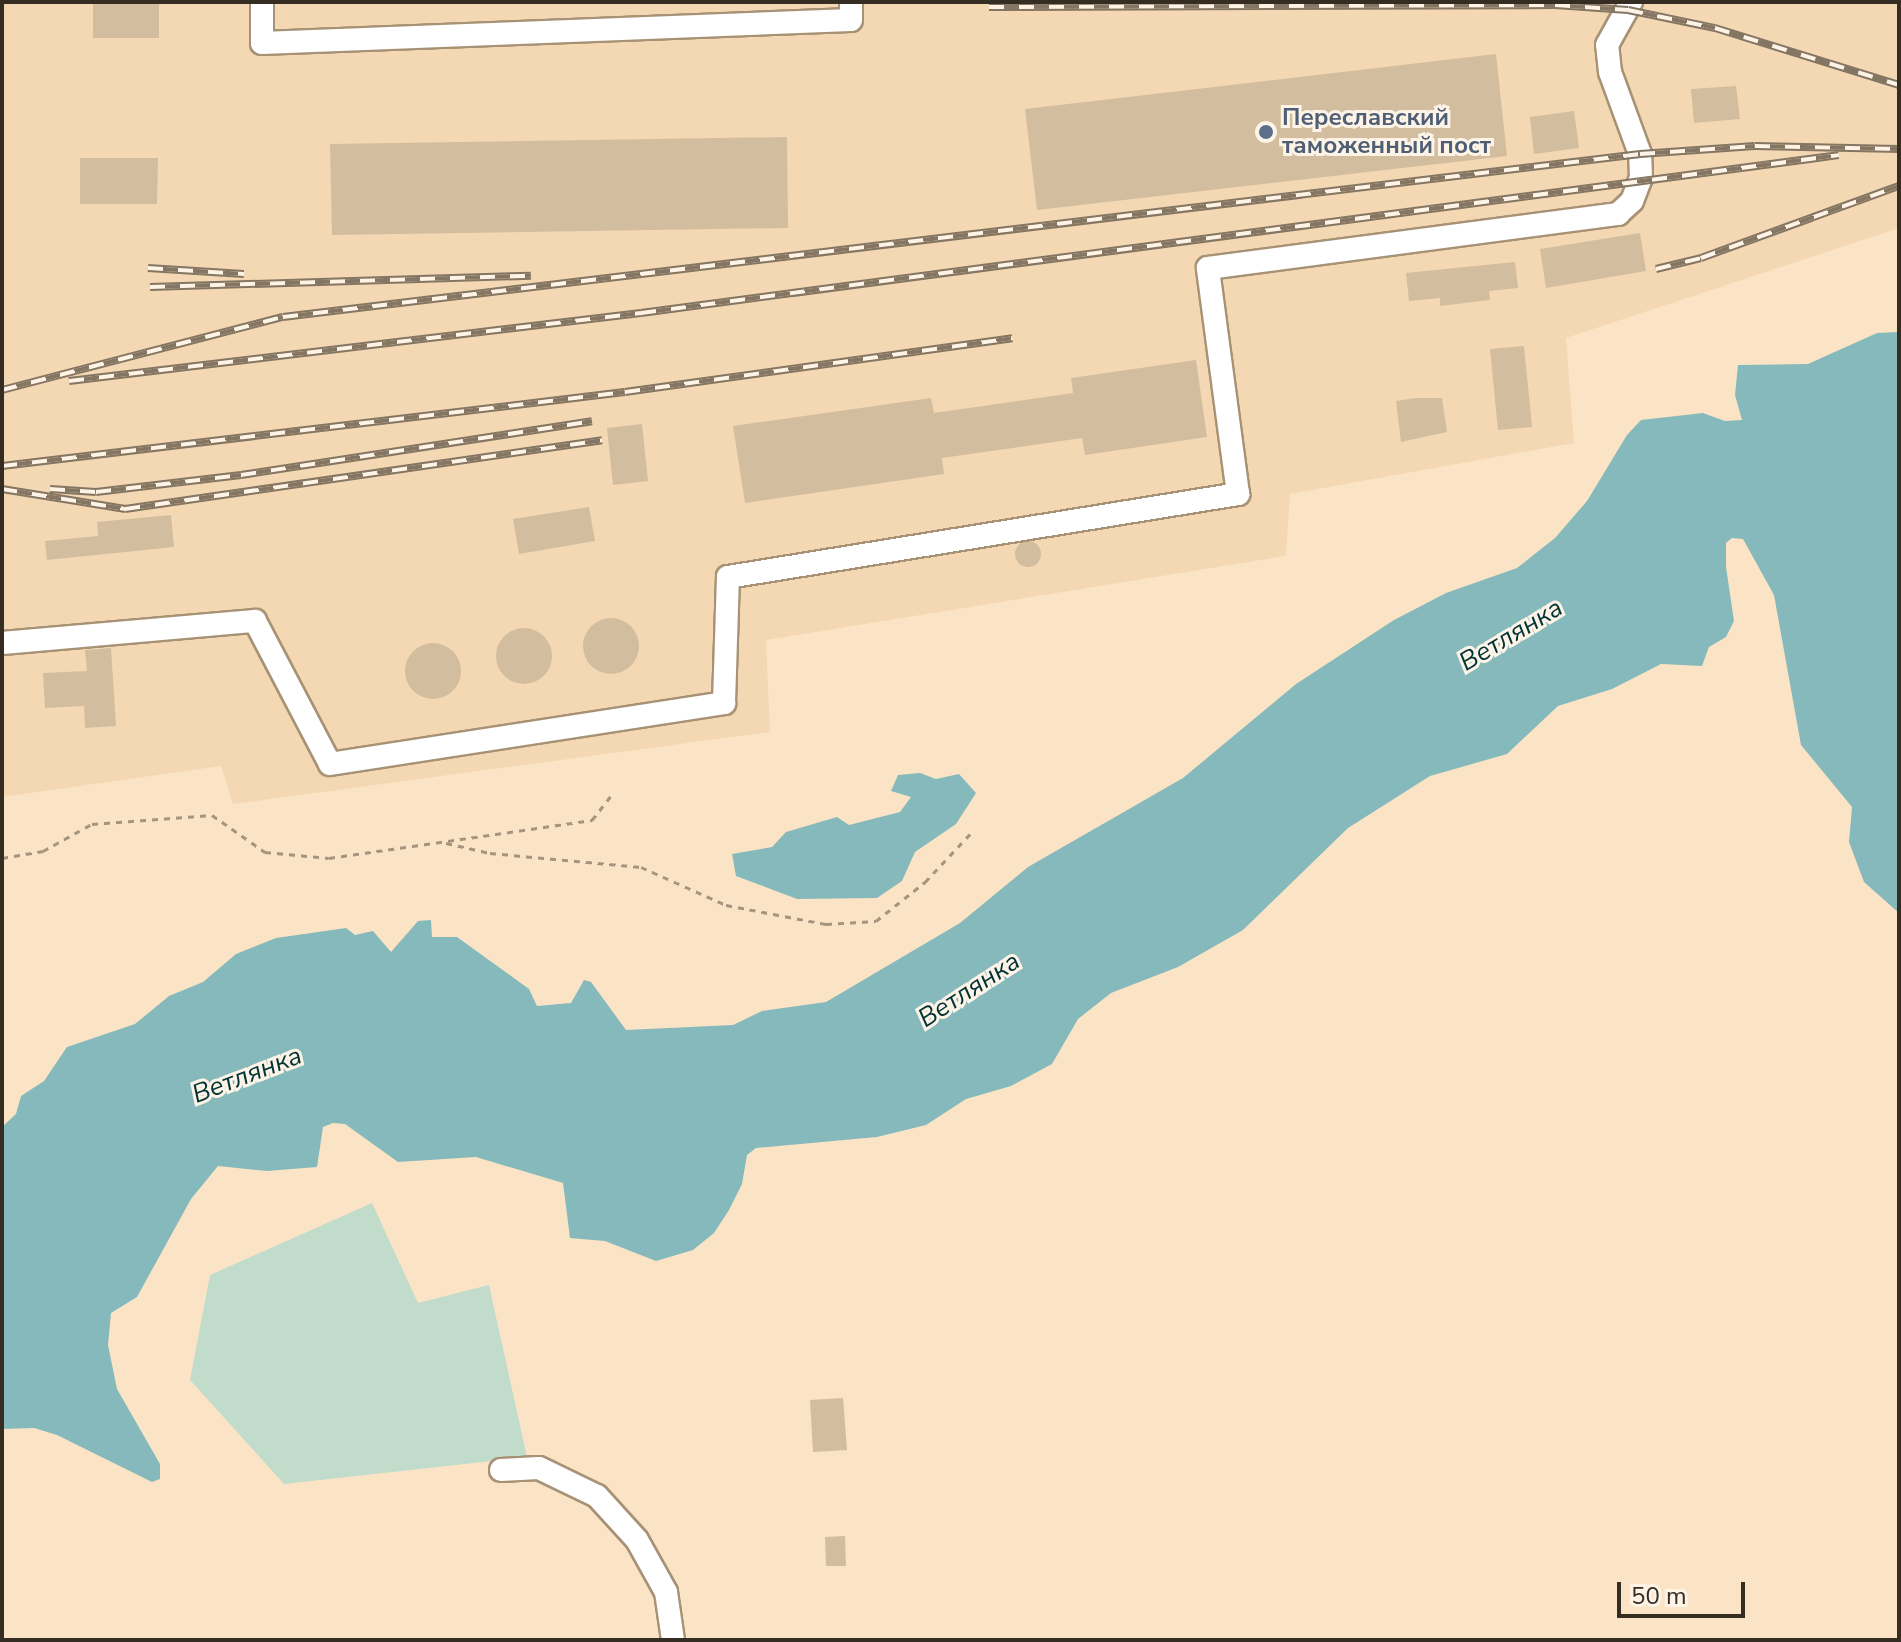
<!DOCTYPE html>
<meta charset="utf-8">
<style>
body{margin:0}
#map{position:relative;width:1901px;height:1642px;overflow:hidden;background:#fbe4c5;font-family:"Nunito Sans",sans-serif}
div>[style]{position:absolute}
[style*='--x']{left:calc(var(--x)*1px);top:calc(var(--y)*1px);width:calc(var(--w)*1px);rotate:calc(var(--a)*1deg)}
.built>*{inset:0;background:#f4d8b3}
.green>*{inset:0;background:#c1dccb}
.water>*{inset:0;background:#86b9bc}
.building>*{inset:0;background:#d3bd9f}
.round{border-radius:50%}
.path>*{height:3px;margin-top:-1.5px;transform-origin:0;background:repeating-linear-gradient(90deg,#a5947e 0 6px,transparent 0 12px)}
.roads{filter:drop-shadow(2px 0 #a79275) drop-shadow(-2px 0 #a79275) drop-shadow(0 2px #a79275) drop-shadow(0 -2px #a79275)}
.minor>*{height:22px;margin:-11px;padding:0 11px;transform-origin:11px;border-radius:11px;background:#fff}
.rail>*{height:8px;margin-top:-4px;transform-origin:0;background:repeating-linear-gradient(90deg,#fdf4e7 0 15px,#847663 0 30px);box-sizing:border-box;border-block:2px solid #847663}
.dots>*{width:22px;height:22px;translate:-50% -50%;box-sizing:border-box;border:4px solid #fdf4e7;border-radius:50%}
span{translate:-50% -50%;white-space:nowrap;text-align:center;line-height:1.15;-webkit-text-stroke:6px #fdf4e7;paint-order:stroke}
.service-label{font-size:24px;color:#4e5e75;font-weight:700}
.left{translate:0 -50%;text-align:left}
.water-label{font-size:26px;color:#003336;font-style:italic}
.frame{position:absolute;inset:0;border:4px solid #352d21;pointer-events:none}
.scale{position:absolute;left:1617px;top:1582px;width:128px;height:36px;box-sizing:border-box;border:4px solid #352d21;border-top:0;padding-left:10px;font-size:24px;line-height:28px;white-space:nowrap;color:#352d21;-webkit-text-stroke:6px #fdf4e7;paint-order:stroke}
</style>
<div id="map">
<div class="built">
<div style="clip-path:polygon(2px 2px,1899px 2px,1899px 228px,1566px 338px,1574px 443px,1290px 494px,1286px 556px,766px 640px,770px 732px,233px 804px,221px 766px,2px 797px)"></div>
</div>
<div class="green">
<div style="clip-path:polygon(372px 1203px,418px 1303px,489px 1285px,527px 1457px,284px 1484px,190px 1380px,210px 1275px)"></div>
</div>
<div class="water">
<div style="clip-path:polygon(1899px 332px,1899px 913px,1864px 882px,1849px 842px,1852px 807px,1801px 745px,1774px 595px,1743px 539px,1732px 538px,1726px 543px,1726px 567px,1734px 621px,1726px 637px,1709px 647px,1702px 666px,1661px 664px,1612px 689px,1558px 706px,1507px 754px,1430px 776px,1348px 828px,1243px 930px,1178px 967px,1111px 993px,1078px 1019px,1052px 1064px,1011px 1086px,966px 1099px,926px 1125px,877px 1137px,756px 1148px,747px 1155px,742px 1184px,729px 1210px,714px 1233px,693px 1250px,656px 1261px,605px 1241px,570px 1238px,563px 1183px,476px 1157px,398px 1162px,345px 1124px,333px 1123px,323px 1127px,317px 1167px,267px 1171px,218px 1166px,191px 1199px,137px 1297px,111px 1313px,108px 1345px,117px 1389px,160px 1464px,160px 1479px,152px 1482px,57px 1435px,34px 1428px,2px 1429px,2px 1127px,16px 1114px,21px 1096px,44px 1081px,67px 1047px,135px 1024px,169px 996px,203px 982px,236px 954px,276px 938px,346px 928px,355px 935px,373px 931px,391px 952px,418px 921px,431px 920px,432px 937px,457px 937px,529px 989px,537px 1006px,571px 1003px,584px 980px,591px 982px,626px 1030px,733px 1025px,762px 1011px,826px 1002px,960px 923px,1028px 867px,1183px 778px,1296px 684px,1394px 620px,1446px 593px,1517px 568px,1555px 538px,1587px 501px,1627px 435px,1641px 420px,1703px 413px,1725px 421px,1742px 420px,1735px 395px,1738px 365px,1808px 364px,1877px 333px)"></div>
<div style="clip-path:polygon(920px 773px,936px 779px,959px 774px,976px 793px,956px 824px,915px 852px,902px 881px,877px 898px,797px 899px,736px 876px,732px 854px,772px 847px,786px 832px,837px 817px,849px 825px,900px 812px,911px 797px,891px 791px,898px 775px)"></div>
</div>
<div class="building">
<div style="clip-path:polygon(93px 2px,159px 2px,159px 38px,93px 38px)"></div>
<div style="clip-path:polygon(1496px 54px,1507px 156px,1037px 210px,1025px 109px)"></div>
<div style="clip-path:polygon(1736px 86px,1740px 119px,1694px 123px,1691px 89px)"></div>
<div style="clip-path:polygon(1574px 111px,1579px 148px,1534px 154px,1530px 117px)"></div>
<div style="clip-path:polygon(787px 137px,788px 228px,332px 235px,330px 144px)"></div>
<div style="clip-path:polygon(80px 158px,158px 158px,157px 204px,80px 204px)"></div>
<div style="clip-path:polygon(1640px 233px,1646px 271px,1546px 288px,1540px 249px)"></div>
<div style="clip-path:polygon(1515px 262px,1518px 288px,1489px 291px,1490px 300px,1440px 306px,1440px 298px,1409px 301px,1406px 273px)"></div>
<div style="clip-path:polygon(1524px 346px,1532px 427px,1498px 430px,1490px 349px)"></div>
<div style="clip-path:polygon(1196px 360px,1207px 437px,1085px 455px,1082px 438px,942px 458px,944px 474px,745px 503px,733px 426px,931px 398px,934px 413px,1073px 393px,1071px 378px)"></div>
<div style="clip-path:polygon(1416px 398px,1442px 398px,1447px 432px,1401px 442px,1396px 401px)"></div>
<div style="clip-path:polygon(642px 424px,648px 481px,613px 485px,607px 428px)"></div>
<div style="clip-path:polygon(589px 507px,595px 541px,519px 554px,513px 519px)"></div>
<div style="clip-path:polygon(171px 515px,174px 547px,47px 560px,45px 541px,98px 536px,97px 522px)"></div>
<div class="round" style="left:1015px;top:541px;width:26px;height:26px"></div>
<div class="round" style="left:583px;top:618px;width:56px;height:56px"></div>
<div class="round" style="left:496px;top:628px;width:56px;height:56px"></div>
<div class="round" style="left:405px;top:643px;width:56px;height:56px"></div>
<div style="clip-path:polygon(111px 648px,116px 726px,85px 728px,84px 706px,45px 708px,43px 673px,87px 671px,85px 650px)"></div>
<div style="clip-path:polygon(843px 1398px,847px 1450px,813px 1452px,810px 1400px)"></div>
<div style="clip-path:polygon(845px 1536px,846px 1566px,826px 1566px,825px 1537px)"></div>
</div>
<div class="path">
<div style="--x:446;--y:843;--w:45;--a:12.8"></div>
<div style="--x:490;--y:853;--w:152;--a:5.3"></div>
<div style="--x:641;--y:867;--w:93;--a:24.1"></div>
<div style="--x:726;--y:905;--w:102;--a:10.8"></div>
<div style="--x:826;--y:924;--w:50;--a:-3.4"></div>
<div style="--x:876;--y:921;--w:63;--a:-38.5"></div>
<div style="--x:925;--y:882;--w:66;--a:-46.8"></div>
<div style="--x:2;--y:858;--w:42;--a:-9.7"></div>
<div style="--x:43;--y:851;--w:56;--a:-28.9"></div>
<div style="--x:92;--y:824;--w:120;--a:-4.3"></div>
<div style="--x:212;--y:815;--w:65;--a:34.9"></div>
<div style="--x:265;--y:852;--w:64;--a:5.4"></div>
<div style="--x:329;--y:858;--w:266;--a:-8.2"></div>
<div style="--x:592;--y:820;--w:34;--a:-52"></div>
</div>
<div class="roads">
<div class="minor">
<div style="--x:262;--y:2;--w:41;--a:90"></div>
<div style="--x:262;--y:43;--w:589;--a:-2.24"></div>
<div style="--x:851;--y:20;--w:18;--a:-90"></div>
<div style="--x:2;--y:643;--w:254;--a:-5"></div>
<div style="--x:255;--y:621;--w:161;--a:62.3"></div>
<div style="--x:330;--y:764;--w:399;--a:-8.8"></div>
<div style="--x:724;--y:703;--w:126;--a:-88.2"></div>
<div style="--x:728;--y:577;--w:517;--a:-9.24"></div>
<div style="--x:1238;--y:494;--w:228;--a:-97.6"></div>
<div style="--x:1208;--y:268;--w:414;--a:-7.5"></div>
<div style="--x:1618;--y:214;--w:19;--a:-43"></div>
<div style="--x:1632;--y:201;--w:25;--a:-69"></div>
<div style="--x:1641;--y:178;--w:24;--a:-92"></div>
<div style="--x:1640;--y:154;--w:87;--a:-110.1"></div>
<div style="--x:1610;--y:72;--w:27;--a:-96"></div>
<div style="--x:1607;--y:45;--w:49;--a:-60.8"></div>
<div style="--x:501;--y:1470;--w:38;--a:-3"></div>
<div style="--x:539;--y:1468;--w:64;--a:25.8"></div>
<div style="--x:597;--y:1496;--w:59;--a:47.7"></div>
<div style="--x:637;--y:1540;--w:60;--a:60.9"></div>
<div style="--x:666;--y:1592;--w:49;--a:81.7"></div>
</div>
</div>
<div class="rail">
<div style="--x:989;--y:7;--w:566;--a:-0.2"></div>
<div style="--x:1555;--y:5;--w:73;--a:3.9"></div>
<div style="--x:1628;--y:10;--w:89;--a:11.7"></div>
<div style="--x:1715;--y:28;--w:193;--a:17.2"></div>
<div style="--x:148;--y:268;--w:96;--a:3.6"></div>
<div style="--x:1656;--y:269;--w:46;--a:-13.7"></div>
<div style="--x:1701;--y:258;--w:211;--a:-20"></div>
<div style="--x:150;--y:287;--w:381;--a:-1.7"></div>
<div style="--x:69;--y:381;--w:576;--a:-6.78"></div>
<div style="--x:641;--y:313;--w:1208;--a:-7.51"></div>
<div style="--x:2;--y:390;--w:290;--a:-14.6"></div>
<div style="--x:283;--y:317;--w:1367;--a:-6.85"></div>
<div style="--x:1640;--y:154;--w:115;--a:-4"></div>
<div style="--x:1755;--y:146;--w:144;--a:1.2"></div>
<div style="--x:2;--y:466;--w:627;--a:-6.77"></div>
<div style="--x:625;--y:392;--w:391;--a:-7.9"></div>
<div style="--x:2;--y:489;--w:125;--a:9.2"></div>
<div style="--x:125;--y:509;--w:482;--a:-8.2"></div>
<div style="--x:50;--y:489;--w:46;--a:3.7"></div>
<div style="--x:96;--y:492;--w:146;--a:-6.7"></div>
<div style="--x:241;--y:475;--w:355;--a:-8.7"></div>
</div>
<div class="dots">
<div style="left:1266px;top:132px;background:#5c6f8a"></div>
</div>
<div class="service-label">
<span class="left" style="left:1282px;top:132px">Переславский<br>таможенный пост</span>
</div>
<div class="water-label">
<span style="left:1511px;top:635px;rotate:-31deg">Ветлянка</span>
<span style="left:969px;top:990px;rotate:-33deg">Ветлянка</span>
<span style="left:247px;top:1075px;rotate:-21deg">Ветлянка</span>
</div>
<div class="frame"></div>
<div class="scale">50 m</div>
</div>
